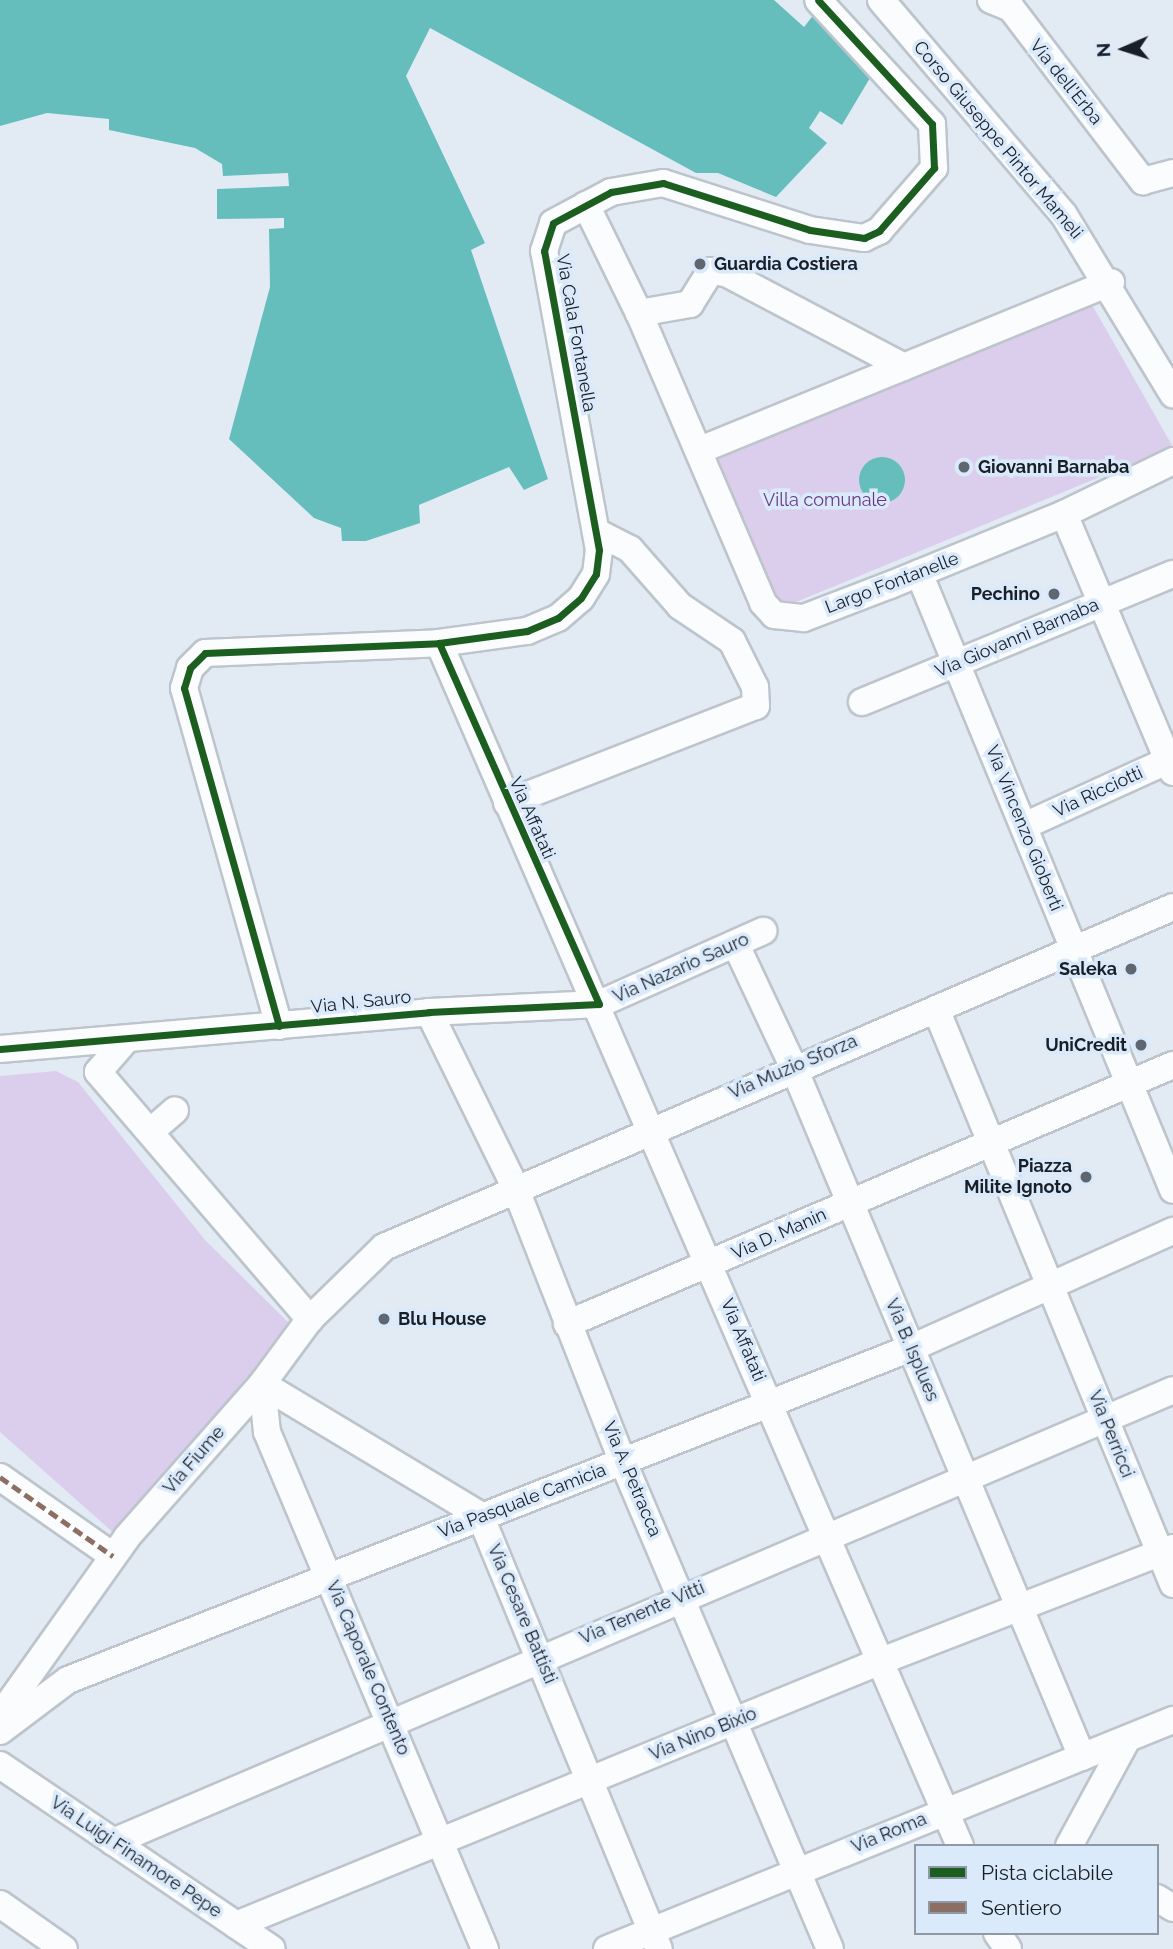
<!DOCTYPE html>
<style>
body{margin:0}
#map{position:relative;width:1173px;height:1949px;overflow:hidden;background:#e2ebf4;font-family:Raleway,sans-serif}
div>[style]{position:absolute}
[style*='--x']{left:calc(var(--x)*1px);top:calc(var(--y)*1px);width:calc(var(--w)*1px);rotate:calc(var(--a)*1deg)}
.green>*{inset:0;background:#dbceed}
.water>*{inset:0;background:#65bebc}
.round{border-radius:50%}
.roads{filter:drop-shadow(2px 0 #bdc4cc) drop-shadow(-2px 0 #bdc4cc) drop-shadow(0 2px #bdc4cc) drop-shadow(0 -2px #bdc4cc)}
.minor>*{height:26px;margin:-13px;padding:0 13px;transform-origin:13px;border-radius:13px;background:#fbfcfd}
.quiet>*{height:5px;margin-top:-2.5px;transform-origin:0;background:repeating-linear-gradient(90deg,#8d6e63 0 10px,transparent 0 15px)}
.cycleway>*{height:7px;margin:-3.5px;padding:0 3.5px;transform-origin:3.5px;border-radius:3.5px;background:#1b5e20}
.dots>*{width:19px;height:19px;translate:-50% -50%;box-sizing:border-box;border:4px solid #dbeafb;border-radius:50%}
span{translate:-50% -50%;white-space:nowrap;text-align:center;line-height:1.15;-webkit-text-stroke:7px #dbeafb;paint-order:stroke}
.street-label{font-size:18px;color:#181f27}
.poi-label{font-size:18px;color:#181f27;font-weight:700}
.left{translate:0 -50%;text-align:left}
.right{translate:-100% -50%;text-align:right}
.park-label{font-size:18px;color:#693685}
.legend{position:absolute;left:914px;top:1844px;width:245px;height:91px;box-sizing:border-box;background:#dbeafb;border:2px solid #8d99a6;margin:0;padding:9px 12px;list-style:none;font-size:21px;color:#181f27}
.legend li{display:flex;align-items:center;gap:14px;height:35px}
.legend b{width:35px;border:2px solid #8d99a6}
.north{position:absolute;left:1089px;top:14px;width:70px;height:70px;-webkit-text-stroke:5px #dbeafb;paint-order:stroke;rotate:267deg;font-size:19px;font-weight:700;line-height:28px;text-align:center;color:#181f27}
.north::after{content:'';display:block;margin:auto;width:24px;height:32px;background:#181f27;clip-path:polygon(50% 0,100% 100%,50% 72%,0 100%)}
</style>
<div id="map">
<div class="green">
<div style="clip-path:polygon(1090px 301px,1173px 447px,779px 609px,706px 454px)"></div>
<div style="clip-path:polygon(56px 1071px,78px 1082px,205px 1240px,292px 1326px,117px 1536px,0 1432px,0 1076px)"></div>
</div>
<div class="water">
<div style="clip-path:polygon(0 0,774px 0,804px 27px,815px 13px,870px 78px,842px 125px,820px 111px,809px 128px,827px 143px,776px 197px,718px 173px,696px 173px,430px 28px,406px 76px,485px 243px,471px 250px,548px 479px,524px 490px,509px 467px,419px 505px,420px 523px,366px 541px,342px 541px,341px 528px,314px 518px,229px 439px,270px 287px,269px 229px,284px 228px,284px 218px,217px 219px,217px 189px,289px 186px,288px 173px,223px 176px,222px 164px,195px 148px,109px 130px,109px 119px,47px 113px,0 126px)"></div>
<div class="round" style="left:859px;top:457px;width:46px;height:46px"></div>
</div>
<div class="roads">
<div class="minor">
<div style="--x:881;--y:0;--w:282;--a:49.6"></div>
<div style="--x:1064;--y:215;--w:210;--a:58.7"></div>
<div style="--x:991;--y:0;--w:22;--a:22"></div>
<div style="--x:1011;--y:8;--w:218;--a:52.7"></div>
<div style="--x:1143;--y:181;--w:31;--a:-15"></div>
<div style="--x:586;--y:205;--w:120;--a:63.9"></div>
<div style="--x:639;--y:313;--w:315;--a:66.8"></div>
<div style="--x:763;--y:603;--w:16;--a:47"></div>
<div style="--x:774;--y:615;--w:30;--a:6"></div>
<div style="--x:804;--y:618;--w:92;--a:-21"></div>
<div style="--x:890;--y:585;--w:188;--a:-22.2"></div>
<div style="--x:1064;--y:514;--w:121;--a:-25.9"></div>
<div style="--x:639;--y:313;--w:52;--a:-10"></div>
<div style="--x:690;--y:304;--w:39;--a:-58"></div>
<div style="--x:711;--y:271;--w:15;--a:8"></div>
<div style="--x:726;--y:273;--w:201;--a:27.8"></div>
<div style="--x:700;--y:450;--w:444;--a:-22.2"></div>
<div style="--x:1064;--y:514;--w:280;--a:67.1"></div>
<div style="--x:919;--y:573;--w:667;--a:67.62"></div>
<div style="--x:439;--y:643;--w:1311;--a:66.58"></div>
<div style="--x:862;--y:702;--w:336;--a:-22.4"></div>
<div style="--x:507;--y:803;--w:267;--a:-21.3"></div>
<div style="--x:756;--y:706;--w:19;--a:-93"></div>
<div style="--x:755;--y:687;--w:51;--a:-116.6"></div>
<div style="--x:732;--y:641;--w:63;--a:-146.1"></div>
<div style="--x:680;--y:606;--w:76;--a:-131.3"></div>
<div style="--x:630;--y:549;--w:38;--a:-153"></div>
<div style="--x:1024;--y:826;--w:164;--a:-24.5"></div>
<div style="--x:736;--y:945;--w:134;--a:64.8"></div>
<div style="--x:793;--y:1066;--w:749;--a:67.3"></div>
<div style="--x:936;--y:1009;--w:622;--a:67.6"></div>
<div style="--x:429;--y:1012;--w:195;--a:63.8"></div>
<div style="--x:515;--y:1187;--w:295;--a:68.6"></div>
<div style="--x:623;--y:1462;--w:529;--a:66.97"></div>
<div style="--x:279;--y:1026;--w:351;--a:-105.7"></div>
<div style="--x:184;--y:688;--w:21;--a:-73"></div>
<div style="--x:190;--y:668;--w:21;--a:-45"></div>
<div style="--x:205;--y:653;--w:234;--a:-2.4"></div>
<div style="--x:439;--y:643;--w:89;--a:-7.8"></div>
<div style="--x:527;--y:631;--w:34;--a:-23"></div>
<div style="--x:558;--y:618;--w:30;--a:-41"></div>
<div style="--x:581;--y:598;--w:28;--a:-58"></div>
<div style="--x:596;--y:574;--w:24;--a:-83"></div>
<div style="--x:599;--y:550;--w:304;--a:-100.4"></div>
<div style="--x:544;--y:251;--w:29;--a:-72"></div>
<div style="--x:553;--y:223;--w:66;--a:-28.1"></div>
<div style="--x:611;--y:192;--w:53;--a:-9.8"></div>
<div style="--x:663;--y:183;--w:154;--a:17.7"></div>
<div style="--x:810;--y:230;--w:55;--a:8.4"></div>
<div style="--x:864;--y:238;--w:17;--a:-25"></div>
<div style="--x:879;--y:231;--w:84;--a:-48.9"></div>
<div style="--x:934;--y:168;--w:44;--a:-92.6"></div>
<div style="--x:932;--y:124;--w:168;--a:-132.6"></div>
<div style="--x:125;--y:1041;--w:41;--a:131.1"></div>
<div style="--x:98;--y:1072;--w:326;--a:49.4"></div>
<div style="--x:0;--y:1049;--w:431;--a:-4.9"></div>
<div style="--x:429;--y:1012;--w:170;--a:-2.7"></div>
<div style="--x:599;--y:1004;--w:180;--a:-24"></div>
<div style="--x:150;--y:1132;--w:33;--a:-41"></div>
<div style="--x:567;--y:1324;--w:659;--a:-23.14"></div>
<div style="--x:262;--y:1384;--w:254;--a:31"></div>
<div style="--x:480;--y:1515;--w:469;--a:67.6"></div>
<div style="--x:262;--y:1384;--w:48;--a:84.1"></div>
<div style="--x:267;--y:1432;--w:561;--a:67.14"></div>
<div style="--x:0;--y:1477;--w:138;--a:35"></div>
<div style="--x:0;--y:1716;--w:219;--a:-54.6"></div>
<div style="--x:127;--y:1537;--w:204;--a:-48.6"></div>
<div style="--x:262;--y:1384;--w:81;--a:-53.6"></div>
<div style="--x:310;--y:1319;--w:103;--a:-44.2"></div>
<div style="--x:384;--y:1247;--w:859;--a:-23.31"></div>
<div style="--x:0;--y:1731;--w:85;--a:-36.9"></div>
<div style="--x:68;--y:1680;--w:906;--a:-21.5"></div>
<div style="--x:911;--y:1348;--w:287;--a:-24.1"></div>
<div style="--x:0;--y:1765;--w:328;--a:34.1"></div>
<div style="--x:113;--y:1842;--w:1152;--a:-23.09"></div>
<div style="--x:1069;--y:1846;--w:117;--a:-61.5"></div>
<div style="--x:1157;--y:1898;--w:19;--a:32"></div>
<div style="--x:0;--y:1904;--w:78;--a:35.1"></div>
<div style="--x:236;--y:1925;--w:692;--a:-22.26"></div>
<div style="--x:876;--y:1663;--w:318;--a:-21.2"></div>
<div style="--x:997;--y:1933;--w:19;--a:55"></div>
<div style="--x:607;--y:1949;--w:611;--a:-22.03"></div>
</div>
</div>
<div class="quiet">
<div style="--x:0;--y:1477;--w:138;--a:35"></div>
</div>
<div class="cycleway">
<div style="--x:279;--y:1026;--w:351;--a:-105.7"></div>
<div style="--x:184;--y:688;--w:21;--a:-73"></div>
<div style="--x:190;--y:668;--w:21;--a:-45"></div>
<div style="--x:205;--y:653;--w:234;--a:-2.4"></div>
<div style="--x:439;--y:643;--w:89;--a:-7.8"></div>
<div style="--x:527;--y:631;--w:34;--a:-23"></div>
<div style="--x:558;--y:618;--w:30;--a:-41"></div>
<div style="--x:581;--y:598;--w:28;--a:-58"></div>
<div style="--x:596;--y:574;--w:24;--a:-83"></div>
<div style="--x:599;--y:550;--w:304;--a:-100.4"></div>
<div style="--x:544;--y:251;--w:29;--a:-72"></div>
<div style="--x:553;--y:223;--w:66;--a:-28.1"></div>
<div style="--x:611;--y:192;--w:53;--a:-9.8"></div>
<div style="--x:663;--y:183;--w:154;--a:17.7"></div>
<div style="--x:810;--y:230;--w:55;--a:8.4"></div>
<div style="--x:864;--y:238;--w:17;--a:-25"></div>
<div style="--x:879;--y:231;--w:84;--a:-48.9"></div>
<div style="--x:934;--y:168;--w:44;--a:-92.6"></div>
<div style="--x:932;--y:124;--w:168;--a:-132.6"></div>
<div style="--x:0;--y:1049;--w:431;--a:-4.9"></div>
<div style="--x:429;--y:1012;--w:170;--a:-2.7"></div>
<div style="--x:599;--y:1004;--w:395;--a:-113.9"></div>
</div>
<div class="dots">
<div style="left:700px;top:264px;background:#5f666f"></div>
<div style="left:964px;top:467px;background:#5f666f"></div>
<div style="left:1054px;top:594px;background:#5f666f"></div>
<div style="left:1131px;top:969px;background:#5f666f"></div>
<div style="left:1141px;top:1045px;background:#5f666f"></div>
<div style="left:1086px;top:1177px;background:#5f666f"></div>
<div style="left:384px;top:1319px;background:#5f666f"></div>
</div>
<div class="street-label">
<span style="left:1066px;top:82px;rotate:51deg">Via dell'Erba</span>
<span style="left:998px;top:140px;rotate:50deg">Corso Giuseppe Pintor Mameli</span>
<span style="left:576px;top:333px;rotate:80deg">Via Cala Fontanella</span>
<span style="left:892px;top:583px;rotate:-21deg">Largo Fontanelle</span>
<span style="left:1017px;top:638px;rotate:-23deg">Via Giovanni Barnaba</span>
<span style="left:1098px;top:792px;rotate:-25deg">Via Ricciotti</span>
<span style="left:532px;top:818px;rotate:66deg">Via Affatati</span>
<span style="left:1024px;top:828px;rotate:68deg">Via Vincenzo Gioberti</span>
<span style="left:681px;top:968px;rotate:-24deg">Via Nazario Sauro</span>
<span style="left:361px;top:1002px;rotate:-6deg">Via N. Sauro</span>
<span style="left:793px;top:1067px;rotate:-23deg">Via Muzio Sforza</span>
<span style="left:779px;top:1234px;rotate:-24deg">Via D. Manin</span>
<span style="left:743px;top:1340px;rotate:67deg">Via Affatati</span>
<span style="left:912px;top:1350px;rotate:67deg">Via B. Isplues</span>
<span style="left:1111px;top:1434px;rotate:68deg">Via Perricci</span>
<span style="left:194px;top:1460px;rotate:-49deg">Via Fiume</span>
<span style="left:632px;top:1479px;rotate:67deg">Via A. Petracca</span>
<span style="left:522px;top:1501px;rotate:-21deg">Via Pasquale Camicia</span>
<span style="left:642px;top:1613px;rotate:-23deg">Via Tenente Vitti</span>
<span style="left:522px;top:1614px;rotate:67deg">Via Cesare Battisti</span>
<span style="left:368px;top:1668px;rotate:67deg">Via Caporale Contento</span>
<span style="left:703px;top:1734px;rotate:-22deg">Via Nino Bixio</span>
<span style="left:889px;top:1833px;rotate:-22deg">Via Roma</span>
<span style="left:136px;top:1857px;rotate:34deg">Via Luigi Finamore Pepe</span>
</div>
<div class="poi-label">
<span class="left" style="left:714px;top:264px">Guardia Costiera</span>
<span class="left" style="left:978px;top:467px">Giovanni Barnaba</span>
<span class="right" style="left:1040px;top:594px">Pechino</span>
<span class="right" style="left:1117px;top:969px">Saleka</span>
<span class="right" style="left:1127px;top:1045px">UniCredit</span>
<span class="right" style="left:1072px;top:1177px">Piazza<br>Milite Ignoto</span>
<span class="left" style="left:398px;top:1319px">Blu House</span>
</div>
<div class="park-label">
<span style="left:825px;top:500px">Villa comunale</span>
</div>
<ul class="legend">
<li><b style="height:9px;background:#1b5e20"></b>Pista ciclabile</li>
<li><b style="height:9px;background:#8d6e63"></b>Sentiero</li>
</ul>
<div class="north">N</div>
</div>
